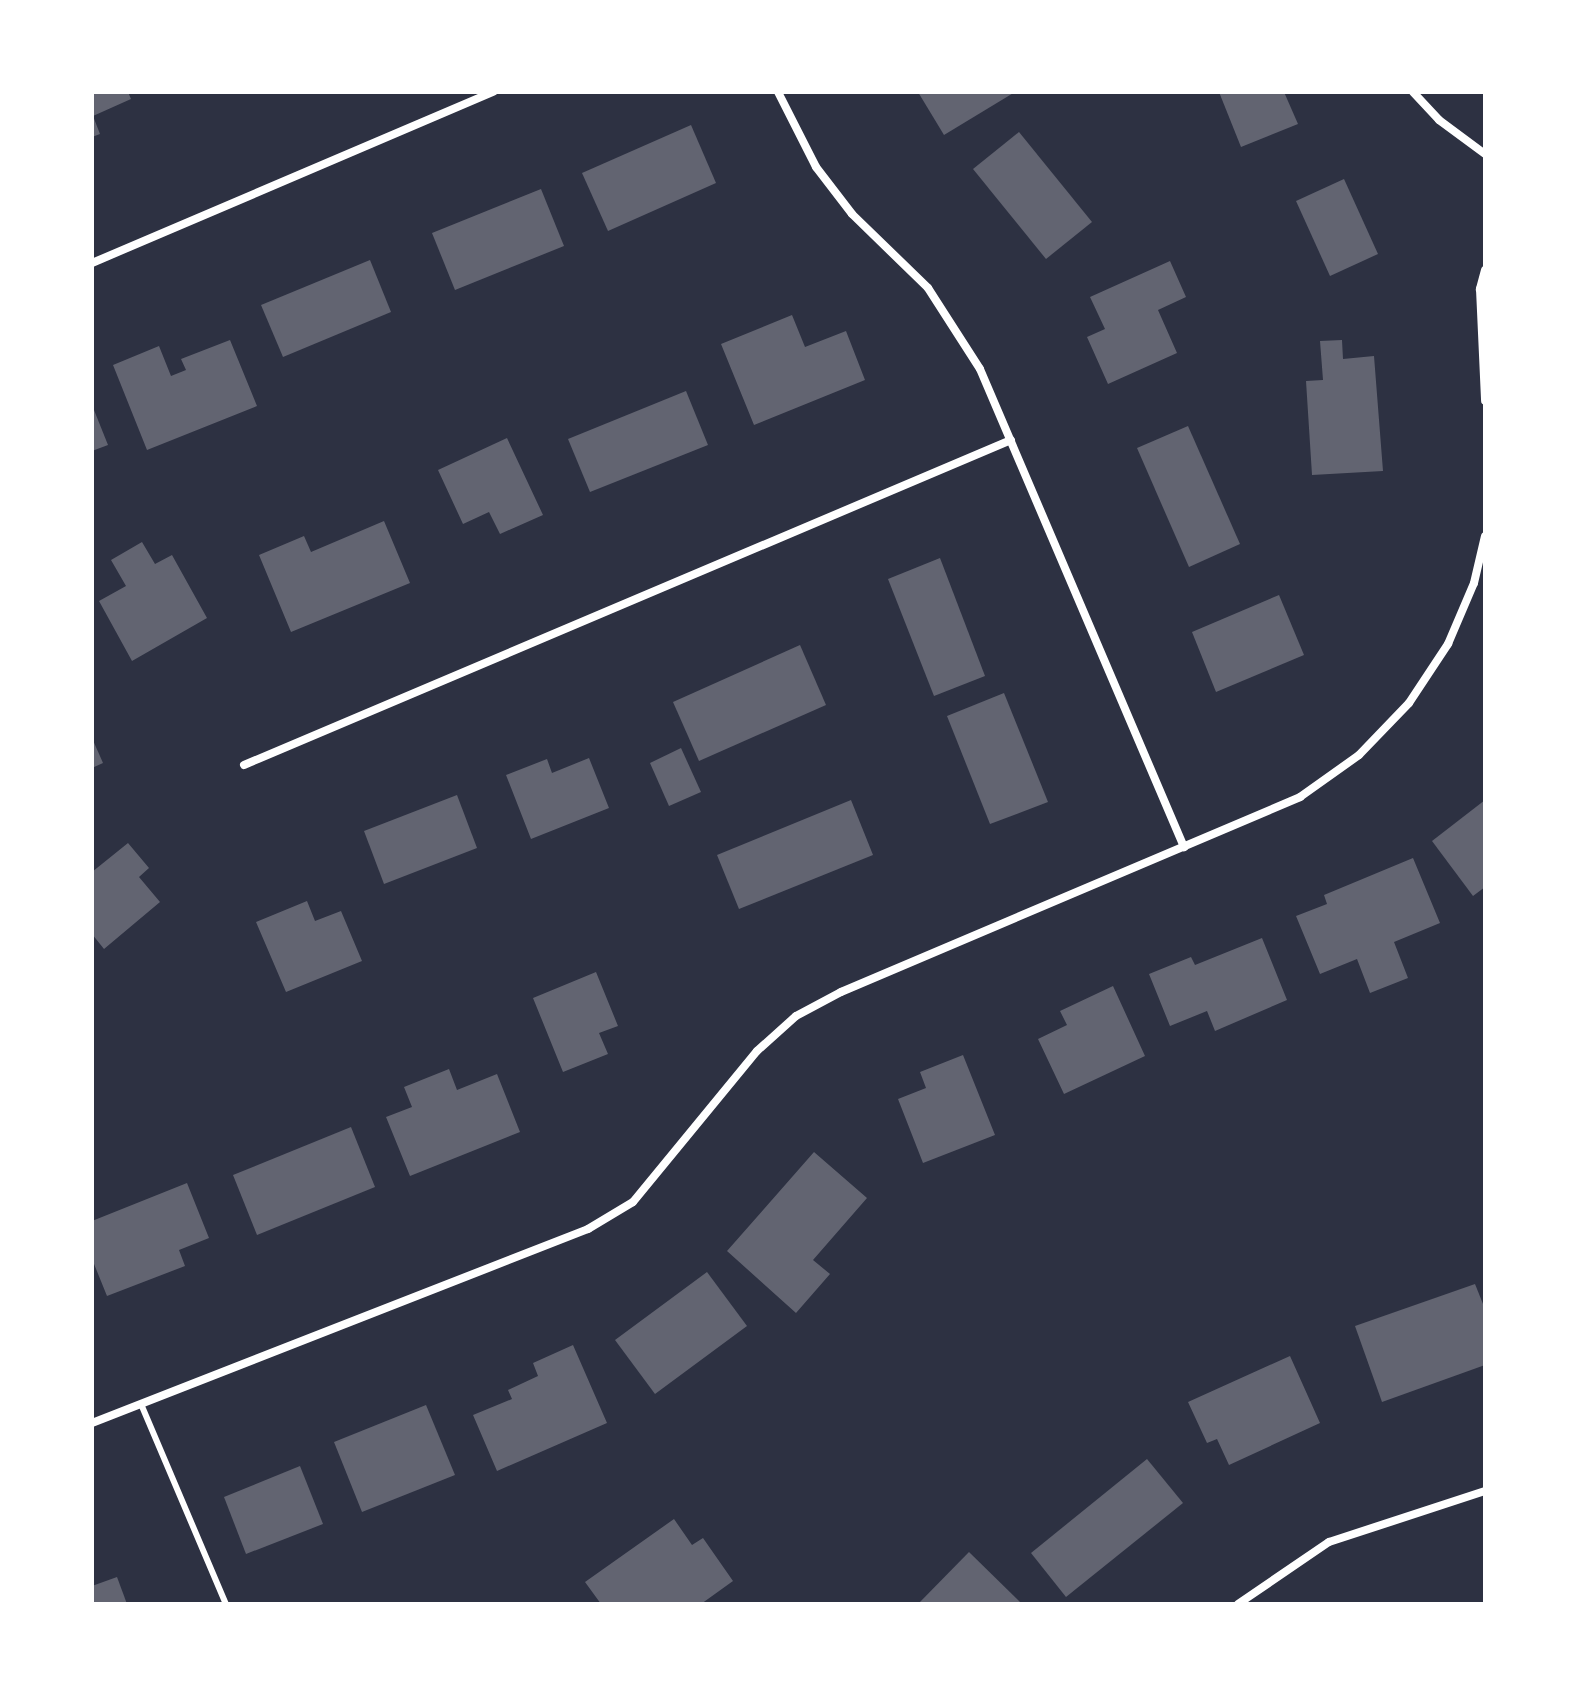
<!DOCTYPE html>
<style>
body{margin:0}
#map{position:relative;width:1577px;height:1696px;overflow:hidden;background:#2d3142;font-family:Mulish,sans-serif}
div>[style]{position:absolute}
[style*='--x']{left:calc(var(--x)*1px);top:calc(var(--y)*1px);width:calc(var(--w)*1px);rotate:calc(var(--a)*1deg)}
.building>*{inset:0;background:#626471}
.service>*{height:6px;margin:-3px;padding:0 3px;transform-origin:3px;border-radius:3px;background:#fff}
.minor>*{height:8px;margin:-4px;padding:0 4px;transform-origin:4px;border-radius:4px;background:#fff}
span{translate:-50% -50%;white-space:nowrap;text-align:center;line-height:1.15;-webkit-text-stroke:6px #fff;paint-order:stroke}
.frame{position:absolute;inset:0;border:94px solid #fff;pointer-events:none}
</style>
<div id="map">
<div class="building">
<div style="clip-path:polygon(92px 92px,128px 92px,131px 99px,93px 116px,100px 134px,92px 137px)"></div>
<div style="clip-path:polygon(918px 92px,1015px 92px,944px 135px)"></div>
<div style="clip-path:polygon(1219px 92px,1284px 92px,1298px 124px,1241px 147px)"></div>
<div style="clip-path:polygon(691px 125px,716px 183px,608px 231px,582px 173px)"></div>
<div style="clip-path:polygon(1019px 132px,1092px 222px,1046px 259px,973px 169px)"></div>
<div style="clip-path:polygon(1344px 179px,1378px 254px,1330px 276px,1296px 201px)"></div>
<div style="clip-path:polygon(541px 189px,564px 246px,455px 290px,432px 233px)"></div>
<div style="clip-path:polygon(370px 260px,391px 312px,283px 357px,261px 305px)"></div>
<div style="clip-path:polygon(1170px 261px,1186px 297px,1158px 310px,1177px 353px,1108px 384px,1087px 337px,1105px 329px,1090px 297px)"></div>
<div style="clip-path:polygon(792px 315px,805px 347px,846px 331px,865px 380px,754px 425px,721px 344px)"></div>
<div style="clip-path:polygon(230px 340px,257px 406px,147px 450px,113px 365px,159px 346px,171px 376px,186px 370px,181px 359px)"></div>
<div style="clip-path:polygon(1342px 340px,1343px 359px,1374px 356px,1383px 471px,1312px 475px,1306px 381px,1323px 380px,1320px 341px)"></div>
<div style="clip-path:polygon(686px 391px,708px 445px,590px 492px,568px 439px)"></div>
<div style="clip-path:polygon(92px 405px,108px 445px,92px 451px)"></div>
<div style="clip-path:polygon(1188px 426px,1240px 544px,1189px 567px,1137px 448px)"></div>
<div style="clip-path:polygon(507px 438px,543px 515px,500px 534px,489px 512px,463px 524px,438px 470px)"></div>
<div style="clip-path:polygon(384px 521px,410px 583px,291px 632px,259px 555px,304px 536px,311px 552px)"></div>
<div style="clip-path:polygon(142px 542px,155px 564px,172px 555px,207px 618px,132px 661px,99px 601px,126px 586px,111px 560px)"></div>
<div style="clip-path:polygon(940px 558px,985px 676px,934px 696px,888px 579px)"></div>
<div style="clip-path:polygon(1279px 595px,1304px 655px,1216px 692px,1192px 632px)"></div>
<div style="clip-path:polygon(800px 645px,826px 705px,699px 761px,673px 702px)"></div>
<div style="clip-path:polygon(1004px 693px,1048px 802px,990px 824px,947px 716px)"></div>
<div style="clip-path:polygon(92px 738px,103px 763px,92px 768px)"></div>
<div style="clip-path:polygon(681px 748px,701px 792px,669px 806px,650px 763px)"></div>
<div style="clip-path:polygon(589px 758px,609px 808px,531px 839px,506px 775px,547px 759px,552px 773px)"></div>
<div style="clip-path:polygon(457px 795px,477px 848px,384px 884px,364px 831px)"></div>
<div style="clip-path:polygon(851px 800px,873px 855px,739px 909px,717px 855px)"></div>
<div style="clip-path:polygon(1485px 800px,1485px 887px,1473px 896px,1432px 841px)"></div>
<div style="clip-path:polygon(128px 843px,149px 868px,139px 877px,160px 902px,104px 949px,92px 934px,92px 872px)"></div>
<div style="clip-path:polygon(1413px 858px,1440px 923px,1394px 942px,1408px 978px,1370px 993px,1357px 959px,1320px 974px,1296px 916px,1327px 904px,1324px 895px)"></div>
<div style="clip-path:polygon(307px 901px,315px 921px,341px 911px,362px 961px,286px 992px,256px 922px)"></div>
<div style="clip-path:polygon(1262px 938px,1287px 1000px,1215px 1031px,1207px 1011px,1170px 1026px,1149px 974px,1191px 957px,1195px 965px)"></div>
<div style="clip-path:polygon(596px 972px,618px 1026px,599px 1033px,608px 1054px,563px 1072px,533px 998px)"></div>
<div style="clip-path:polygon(1113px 986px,1145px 1056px,1064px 1094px,1038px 1039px,1067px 1025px,1060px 1011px)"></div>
<div style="clip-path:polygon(963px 1055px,995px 1135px,923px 1163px,898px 1099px,926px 1088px,920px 1072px)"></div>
<div style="clip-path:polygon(449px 1069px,457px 1090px,497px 1074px,520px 1132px,410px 1176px,386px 1117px,412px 1107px,404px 1087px)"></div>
<div style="clip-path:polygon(351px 1127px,375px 1187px,257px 1235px,233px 1175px)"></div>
<div style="clip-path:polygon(814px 1152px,867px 1198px,813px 1260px,830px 1274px,796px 1313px,727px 1251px)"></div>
<div style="clip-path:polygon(187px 1183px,209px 1238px,179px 1250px,185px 1266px,107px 1296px,92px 1259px,92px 1221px)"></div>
<div style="clip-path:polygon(707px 1272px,747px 1326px,655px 1394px,615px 1340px)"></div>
<div style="clip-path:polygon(1475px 1284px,1485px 1309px,1485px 1365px,1382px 1402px,1355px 1326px)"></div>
<div style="clip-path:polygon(573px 1345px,607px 1423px,497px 1471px,473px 1415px,512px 1399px,508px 1390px,538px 1376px,533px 1363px)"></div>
<div style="clip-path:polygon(1290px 1356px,1320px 1423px,1229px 1465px,1217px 1439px,1207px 1443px,1188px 1402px)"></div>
<div style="clip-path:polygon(426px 1405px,455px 1475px,362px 1512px,334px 1442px)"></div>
<div style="clip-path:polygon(1147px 1459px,1183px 1503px,1066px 1597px,1031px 1553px)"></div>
<div style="clip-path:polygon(300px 1466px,323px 1524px,246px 1554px,224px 1497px)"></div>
<div style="clip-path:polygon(674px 1519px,692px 1545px,703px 1538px,733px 1581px,701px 1604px,601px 1604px,585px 1582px)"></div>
<div style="clip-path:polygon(969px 1552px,1022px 1604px,918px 1604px)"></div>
<div style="clip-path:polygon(117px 1577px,127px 1604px,92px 1604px,92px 1586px)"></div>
</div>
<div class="service">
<div style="--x:141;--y:1404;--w:217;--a:67"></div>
</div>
<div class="minor">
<div style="--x:778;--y:92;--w:84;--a:63.1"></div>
<div style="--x:816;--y:167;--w:59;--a:52.5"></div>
<div style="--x:852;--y:214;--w:106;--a:44.2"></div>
<div style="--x:928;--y:288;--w:96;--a:57.3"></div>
<div style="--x:980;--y:369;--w:520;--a:66.89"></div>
<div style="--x:1413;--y:92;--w:38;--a:47"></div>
<div style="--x:1439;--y:120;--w:57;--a:36.5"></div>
<div style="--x:92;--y:263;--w:436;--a:-23.1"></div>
<div style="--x:1485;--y:270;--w:20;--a:105"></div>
<div style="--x:1480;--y:289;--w:112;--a:87.4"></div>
<div style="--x:244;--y:765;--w:833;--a:-22.96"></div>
<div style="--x:92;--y:1423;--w:533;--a:-21.36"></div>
<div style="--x:588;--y:1229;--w:52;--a:-31"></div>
<div style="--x:633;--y:1202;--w:195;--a:-50.6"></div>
<div style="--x:757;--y:1051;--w:52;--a:-41.9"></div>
<div style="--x:796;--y:1016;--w:51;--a:-28.1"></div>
<div style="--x:841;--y:992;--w:499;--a:-23"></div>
<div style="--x:1300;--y:797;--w:72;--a:-35.4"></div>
<div style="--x:1359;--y:755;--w:72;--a:-46.1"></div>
<div style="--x:1409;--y:703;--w:71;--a:-56.5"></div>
<div style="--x:1448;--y:644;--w:66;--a:-66.9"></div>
<div style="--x:1474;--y:583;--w:48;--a:-76.8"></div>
<div style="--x:1238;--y:1604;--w:110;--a:-34.3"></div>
<div style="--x:1329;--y:1542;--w:164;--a:-18.1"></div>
</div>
<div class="frame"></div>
</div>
